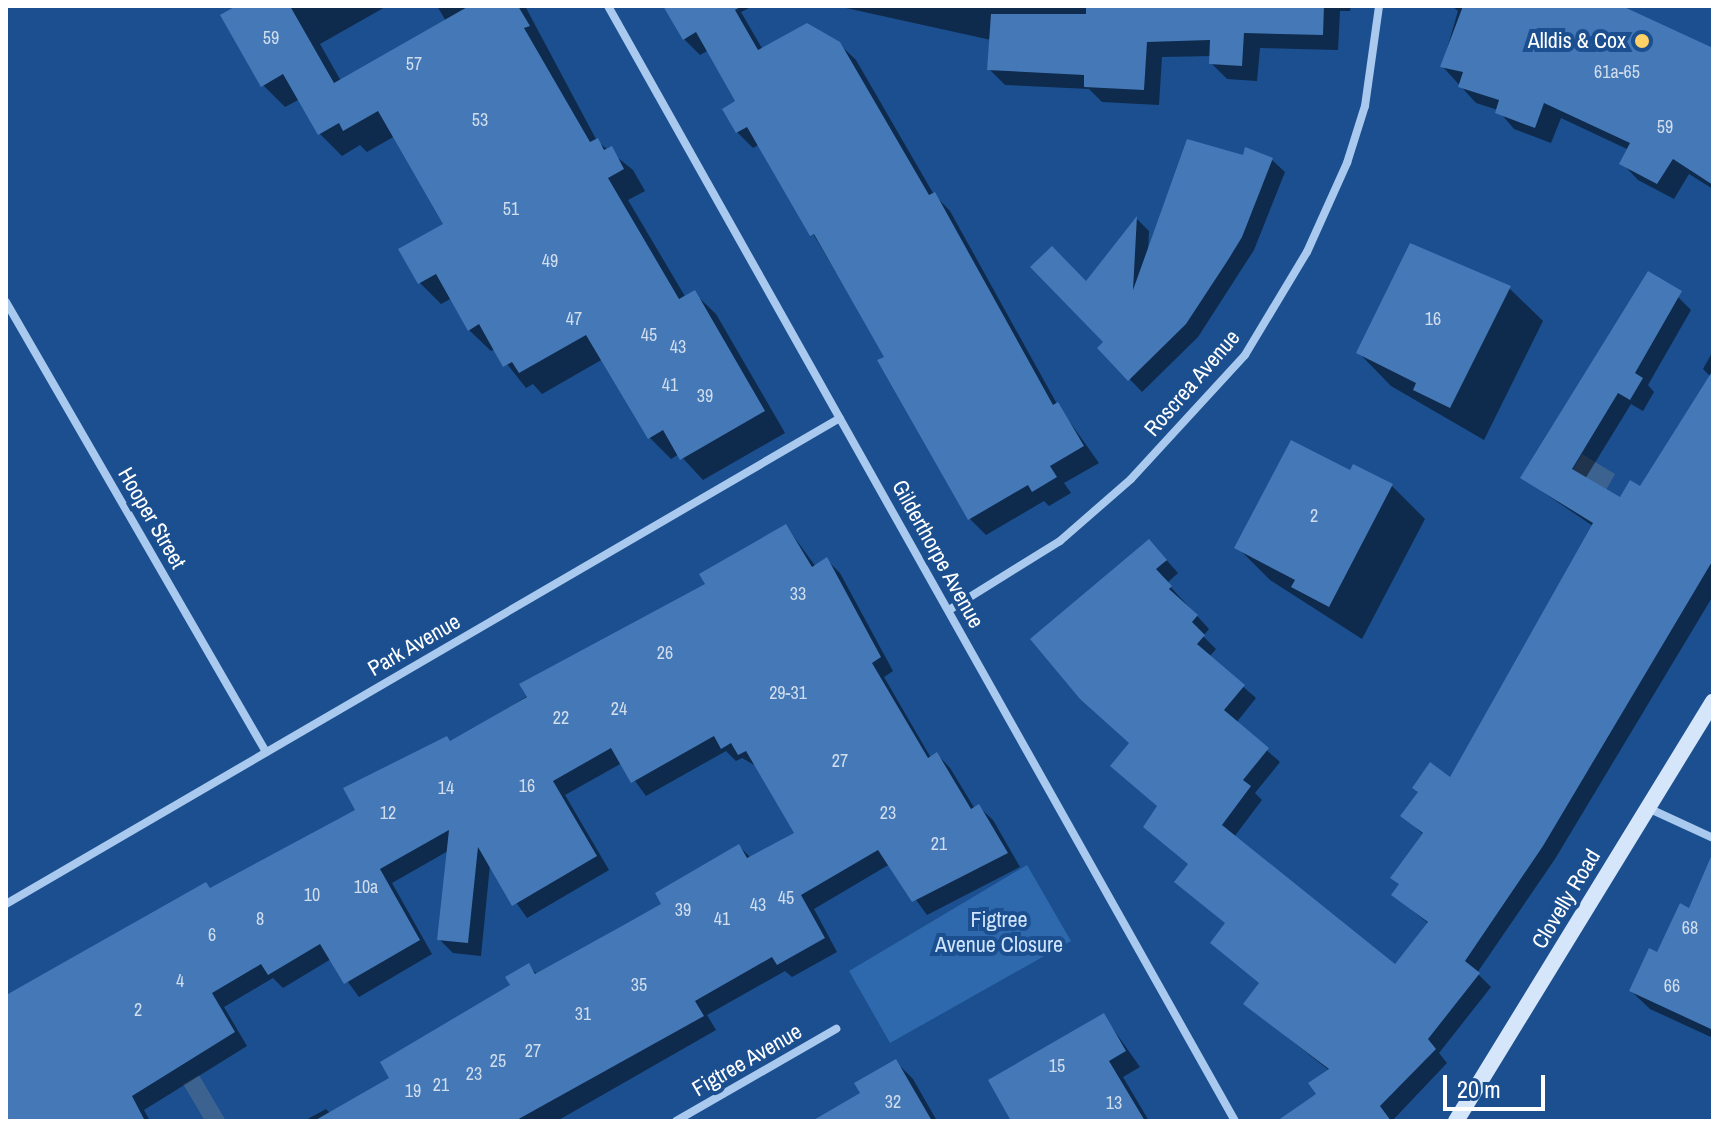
<!DOCTYPE html>
<style>
body{margin:0}
#map{position:relative;width:1719px;height:1127px;overflow:hidden;background:#1b4f8f;font-family:"Archivo Narrow",sans-serif}
div>[style]{position:absolute}
[style*='--x']{left:calc(var(--x)*1px);top:calc(var(--y)*1px);width:calc(var(--w)*1px);rotate:calc(var(--a)*1deg)}
.green>*{inset:0;background:#2e69ad}
.water>*{inset:0;background:#3c6290}
.shadow>*{inset:0;background:#0007}
.building>*{inset:0;background:#4478b7}
.street>*{height:8px;margin:-4px;padding:0 4px;transform-origin:4px;border-radius:4px;background:#a9c9ee}
.secondary>*{height:16px;margin:-8px;padding:0 8px;transform-origin:8px;border-radius:8px;background:#d6e6fa}
.dots>*{width:22px;height:22px;translate:-50% -50%;box-sizing:border-box;border:4px solid #1b4f8f;border-radius:50%}
span{translate:-50% -50%;white-space:nowrap;text-align:center;line-height:1.15;-webkit-text-stroke:8px #1b4f8f;paint-order:stroke}
.number-label{font-size:18px;color:#d0dded}
.number-label span{-webkit-text-stroke-width:0}
.poi-label{font-size:22px;color:#fff}
.right{translate:-100% -50%;text-align:right}
.street-label{font-size:22px;color:#fff}
.park-label{font-size:22px;color:#cfe3fa}
.frame{position:absolute;inset:0;border:8px solid #fff;pointer-events:none}
.scale{position:absolute;left:1443px;top:1075px;width:102px;height:36px;box-sizing:border-box;border:4px solid #fff;border-top:0;padding-left:10px;font-size:24px;line-height:28px;white-space:nowrap;color:#fff;-webkit-text-stroke:6px #1b4f8f;paint-order:stroke}
</style>
<div id="map">
<div class="green">
<div style="clip-path:polygon(1027px 865px,1071px 941px,890px 1043px,849px 971px)"></div>
</div>
<div class="water">
<div style="clip-path:polygon(1582px 454px,1615px 474px,1605px 492px,1572px 471px)"></div>
<div style="clip-path:polygon(199px 1075px,226px 1121px,205px 1121px,183px 1084px)"></div>
</div>
<div class="shadow">
<div style="clip-path:polygon(240px 6px,387px 6px,320px 44px,341px 81px,446px 21px,437px 6px,525px 6px,597px 141px,633px 170px,645px 191px,628px 200px,686px 298px,694px 293px,716px 314px,785px 433px,703px 480px,679px 454px,671px 459px,649px 437px,603px 359px,542px 394px,533px 384px,526px 388px,495px 349px,491px 351px,469px 330px,452px 298px,441px 304px,420px 283px,446px 225px,395px 136px,367px 152px,360px 145px,342px 156px,320px 134px,300px 99px,285px 107px,263px 85px)"></div>
<div style="clip-path:polygon(665px 6px,753px 6px,741px 12px,763px 50px,839px 44px,856px 60px,933px 193px,950px 211px,1057px 404px,1099px 463px,1064px 483px,1071px 493px,1049px 506px,1044px 501px,986px 535px,970px 519px,886px 357px,760px 144px,753px 148px,737px 132px,738px 102px,709px 50px,700px 55px,684px 39px)"></div>
<div style="clip-path:polygon(837px 6px,1351px 6px,1350px 11px,1340px 11px,1338px 50px,1260px 48px,1257px 81px,1227px 79px,1211px 63px,1212px 56px,1162px 57px,1159px 105px,1102px 102px,1089px 89px,1005px 85px,989px 69px,991px 40px)"></div>
<div style="clip-path:polygon(1452px 6px,1617px 6px,1713px 51px,1713px 189px,1689px 174px,1674px 199px,1638px 180px,1622px 163px,1629px 150px,1561px 118px,1551px 143px,1514px 129px,1498px 110px,1476px 103px,1442px 66px,1458px 11px)"></div>
<div style="clip-path:polygon(1272px 160px,1285px 172px,1254px 250px,1198px 337px,1142px 392px,1100px 348px,1106px 342px,1086px 284px,1137px 219px,1149px 231px,1148px 252px)"></div>
<div style="clip-path:polygon(1509px 288px,1543px 321px,1484px 440px,1391px 386px,1358px 352px)"></div>
<div style="clip-path:polygon(1678px 297px,1691px 310px,1648px 385px,1654px 392px,1643px 411px,1631px 404px,1585px 479px,1620px 500px,1641px 488px,1711px 377px,1703px 369px,1713px 351px,1713px 596px,1555px 859px,1477px 973px,1491px 987px,1439px 1053px,1447px 1063px,1392px 1121px,1307px 1121px,1330px 1071px,1245px 1004px,1261px 984px,1213px 943px,1227px 924px,1159px 807px,1131px 744px,1095px 711px,1161px 554px,1178px 573px,1167px 583px,1209px 629px,1203px 636px,1216px 649px,1209px 657px,1256px 698px,1236px 723px,1280px 762px,1255px 793px,1262px 800px,1234px 837px,1395px 967px,1429px 924px,1394px 895px,1424px 835px,1403px 816px,1451px 780px,1593px 526px,1522px 478px)"></div>
<div style="clip-path:polygon(1351px 473px,1392px 486px,1425px 519px,1362px 639px,1270px 580px,1237px 547px)"></div>
<div style="clip-path:polygon(786px 526px,816px 567px,827px 560px,840px 573px,893px 671px,884px 677px,931px 758px,937px 754px,950px 768px,975px 809px,979px 807px,993px 820px,1020px 867px,927px 915px,890px 864px,814px 909px,837px 952px,792px 977px,785px 971px,707px 1015px,716px 1030px,557px 1121px,304px 1121px,326px 1109px,331px 1114px,392px 1079px,512px 986px,528px 965px,538px 975px,664px 904px,739px 846px,751px 858px,796px 833px,756px 766px,742px 758px,736px 761px,726px 751px,646px 796px,622px 763px,565px 795px,609px 870px,527px 918px,490px 865px,481px 956px,453px 953px,439px 939px,448px 851px,392px 883px,432px 954px,359px 997px,331px 959px,283px 988px,273px 978px,224px 1007px,247px 1046px,144px 1110px,150px 1121px,6px 1121px,6px 995px,206px 884px,212px 890px,358px 810px,451px 743px,708px 585px)"></div>
<div style="clip-path:polygon(1713px 904px,1713px 1038px,1650px 1009px,1631px 991px,1690px 911px)"></div>
<div style="clip-path:polygon(1104px 1016px,1140px 1067px,1123px 1077px,1149px 1121px,1013px 1121px)"></div>
<div style="clip-path:polygon(896px 1062px,913px 1079px,937px 1121px,816px 1121px,863px 1094px)"></div>
</div>
<div class="building">
<div style="clip-path:polygon(236px 6px,290px 6px,334px 83px,469px 6px,518px 6px,530px 26px,524px 28px,590px 142px,598px 138px,604px 150px,612px 146px,624px 169px,608px 178px,679px 299px,695px 290px,765px 411px,680px 460px,663px 430px,648px 439px,586px 335px,519px 373px,512px 362px,503px 367px,479px 324px,468px 331px,436px 274px,418px 284px,398px 249px,443px 224px,378px 111px,343px 131px,339px 123px,318px 135px,283px 74px,261px 87px,220px 15px)"></div>
<div style="clip-path:polygon(663px 6px,742px 6px,735px 10px,758px 50px,807px 23px,840px 42px,929px 195px,935px 192px,1053px 405px,1058px 402px,1084px 446px,1050px 466px,1057px 477px,1032px 492px,1028px 485px,968px 520px,877px 360px,884px 357px,814px 234px,810px 236px,747px 127px,736px 133px,722px 109px,735px 101px,696px 32px,683px 40px)"></div>
<div style="clip-path:polygon(1086px 6px,1324px 6px,1323px 35px,1244px 33px,1242px 66px,1209px 64px,1210px 40px,1147px 42px,1144px 90px,1084px 87px,1084px 75px,987px 70px,991px 14px,1086px 14px)"></div>
<div style="clip-path:polygon(1463px 6px,1622px 6px,1713px 48px,1713px 185px,1673px 159px,1657px 184px,1619px 164px,1630px 143px,1544px 103px,1535px 128px,1495px 113px,1499px 100px,1458px 87px,1463px 72px,1440px 67px)"></div>
<div style="clip-path:polygon(1187px 139px,1243px 155px,1245px 147px,1273px 158px,1242px 237px,1228px 260px,1186px 324px,1128px 381px,1097px 348px,1103px 342px,1030px 267px,1052px 246px,1086px 281px,1137px 216px,1133px 290px)"></div>
<div style="clip-path:polygon(1410px 243px,1511px 286px,1450px 408px,1413px 390px,1416px 383px,1356px 353px)"></div>
<div style="clip-path:polygon(1648px 271px,1682px 291px,1635px 373px,1643px 378px,1630px 400px,1618px 393px,1572px 469px,1620px 497px,1630px 480px,1640px 486px,1713px 370px,1713px 560px,1543px 846px,1465px 961px,1480px 973px,1428px 1039px,1436px 1049px,1380px 1106px,1391px 1121px,1277px 1121px,1316px 1094px,1308px 1083px,1329px 1069px,1243px 1004px,1259px 983px,1210px 943px,1225px 923px,1174px 882px,1188px 864px,1143px 827px,1157px 806px,1110px 766px,1129px 743px,1080px 699px,1030px 639px,1149px 539px,1167px 560px,1156px 569px,1172px 586px,1169px 589px,1198px 615px,1192px 622px,1205px 635px,1197px 644px,1245px 685px,1224px 710px,1269px 748px,1243px 780px,1251px 786px,1222px 825px,1395px 964px,1428px 922px,1391px 895px,1399px 884px,1390px 878px,1423px 833px,1400px 816px,1418px 792px,1412px 788px,1430px 762px,1450px 777px,1593px 523px,1520px 478px)"></div>
<div style="clip-path:polygon(1291px 440px,1350px 470px,1353px 464px,1393px 484px,1329px 607px,1291px 587px,1295px 580px,1234px 548px)"></div>
<div style="clip-path:polygon(786px 524px,812px 567px,827px 557px,881px 657px,872px 663px,928px 758px,937px 752px,971px 809px,979px 804px,1008px 853px,912px 902px,878px 850px,801px 895px,825px 938px,777px 965px,772px 957px,695px 1001px,704px 1016px,515px 1121px,314px 1121px,389px 1078px,380px 1062px,510px 985px,505px 977px,529px 963px,535px 974px,622px 926px,661px 904px,655px 893px,739px 844px,747px 858px,794px 833px,746px 751px,738px 755px,731px 743px,721px 749px,714px 736px,631px 783px,611px 748px,553px 781px,597px 856px,512px 906px,478px 847px,468px 943px,437px 940px,449px 830px,380px 869px,420px 940px,344px 984px,320px 944px,268px 975px,261px 964px,212px 993px,235px 1032px,132px 1096px,145px 1121px,6px 1121px,6px 995px,206px 882px,210px 888px,355px 810px,343px 788px,447px 736px,450px 741px,527px 697px,519px 684px,705px 584px,699px 574px)"></div>
<div style="clip-path:polygon(1713px 852px,1713px 1030px,1629px 991px,1649px 948px,1657px 952px,1680px 903px,1689px 908px)"></div>
<div style="clip-path:polygon(1104px 1013px,1126px 1051px,1109px 1061px,1145px 1121px,1011px 1121px,988px 1080px)"></div>
<div style="clip-path:polygon(896px 1059px,932px 1121px,812px 1121px,860px 1093px,854px 1083px)"></div>
</div>
<div class="street">
<div style="--x:608;--y:6;--w:1279;--a:60.65"></div>
<div style="--x:6;--y:302;--w:520;--a:59.98"></div>
<div style="--x:949;--y:610;--w:131;--a:-31.9"></div>
<div style="--x:1060;--y:541;--w:94;--a:-41.1"></div>
<div style="--x:1131;--y:479;--w:168;--a:-47.4"></div>
<div style="--x:1245;--y:355;--w:120;--a:-59"></div>
<div style="--x:1307;--y:252;--w:98;--a:-65.8"></div>
<div style="--x:1347;--y:163;--w:60;--a:-72.5"></div>
<div style="--x:1365;--y:106;--w:101;--a:-82"></div>
<div style="--x:1648;--y:808;--w:72;--a:24.8"></div>
<div style="--x:6;--y:904;--w:965;--a:-30.23"></div>
<div style="--x:676;--y:1121;--w:185;--a:-29.9"></div>
</div>
<div class="secondary">
<div style="--x:1456;--y:1121;--w:492;--a:-58.5"></div>
</div>
<div class="dots">
<div style="left:1642px;top:41px;background:#ffd166"></div>
</div>
<div class="number-label">
<span style="left:271px;top:38px">59</span>
<span style="left:414px;top:64px">57</span>
<span style="left:1617px;top:72px">61a-65</span>
<span style="left:480px;top:120px">53</span>
<span style="left:1665px;top:127px">59</span>
<span style="left:511px;top:209px">51</span>
<span style="left:550px;top:261px">49</span>
<span style="left:574px;top:319px">47</span>
<span style="left:1433px;top:319px">16</span>
<span style="left:649px;top:335px">45</span>
<span style="left:678px;top:347px">43</span>
<span style="left:670px;top:385px">41</span>
<span style="left:705px;top:396px">39</span>
<span style="left:1314px;top:516px">2</span>
<span style="left:798px;top:594px">33</span>
<span style="left:665px;top:653px">26</span>
<span style="left:788px;top:693px">29-31</span>
<span style="left:619px;top:709px">24</span>
<span style="left:561px;top:718px">22</span>
<span style="left:840px;top:761px">27</span>
<span style="left:527px;top:786px">16</span>
<span style="left:446px;top:788px">14</span>
<span style="left:388px;top:813px">12</span>
<span style="left:888px;top:813px">23</span>
<span style="left:939px;top:844px">21</span>
<span style="left:366px;top:887px">10a</span>
<span style="left:312px;top:895px">10</span>
<span style="left:786px;top:898px">45</span>
<span style="left:758px;top:905px">43</span>
<span style="left:683px;top:910px">39</span>
<span style="left:260px;top:919px">8</span>
<span style="left:722px;top:919px">41</span>
<span style="left:1690px;top:928px">68</span>
<span style="left:212px;top:935px">6</span>
<span style="left:180px;top:981px">4</span>
<span style="left:639px;top:985px">35</span>
<span style="left:1672px;top:986px">66</span>
<span style="left:138px;top:1010px">2</span>
<span style="left:583px;top:1014px">31</span>
<span style="left:533px;top:1051px">27</span>
<span style="left:498px;top:1061px">25</span>
<span style="left:1057px;top:1066px">15</span>
<span style="left:474px;top:1074px">23</span>
<span style="left:441px;top:1085px">21</span>
<span style="left:413px;top:1091px">19</span>
<span style="left:893px;top:1102px">32</span>
<span style="left:1114px;top:1103px">13</span>
</div>
<div class="poi-label">
<span class="right" style="left:1626px;top:41px">Alldis &amp; Cox</span>
</div>
<div class="street-label">
<span style="left:1192px;top:383px;rotate:-49deg">Roscrea Avenue</span>
<span style="left:152px;top:518px;rotate:60deg">Hooper Street</span>
<span style="left:938px;top:554px;rotate:61deg">Gilderthorpe Avenue</span>
<span style="left:414px;top:645px;rotate:-30deg">Park Avenue</span>
<span style="left:1566px;top:899px;rotate:-59deg">Clovelly Road</span>
<span style="left:747px;top:1060px;rotate:-30deg">Figtree Avenue</span>
</div>
<div class="park-label">
<span style="left:999px;top:932px">Figtree<br>Avenue Closure</span>
</div>
<div class="frame"></div>
<div class="scale">20 m</div>
</div>
